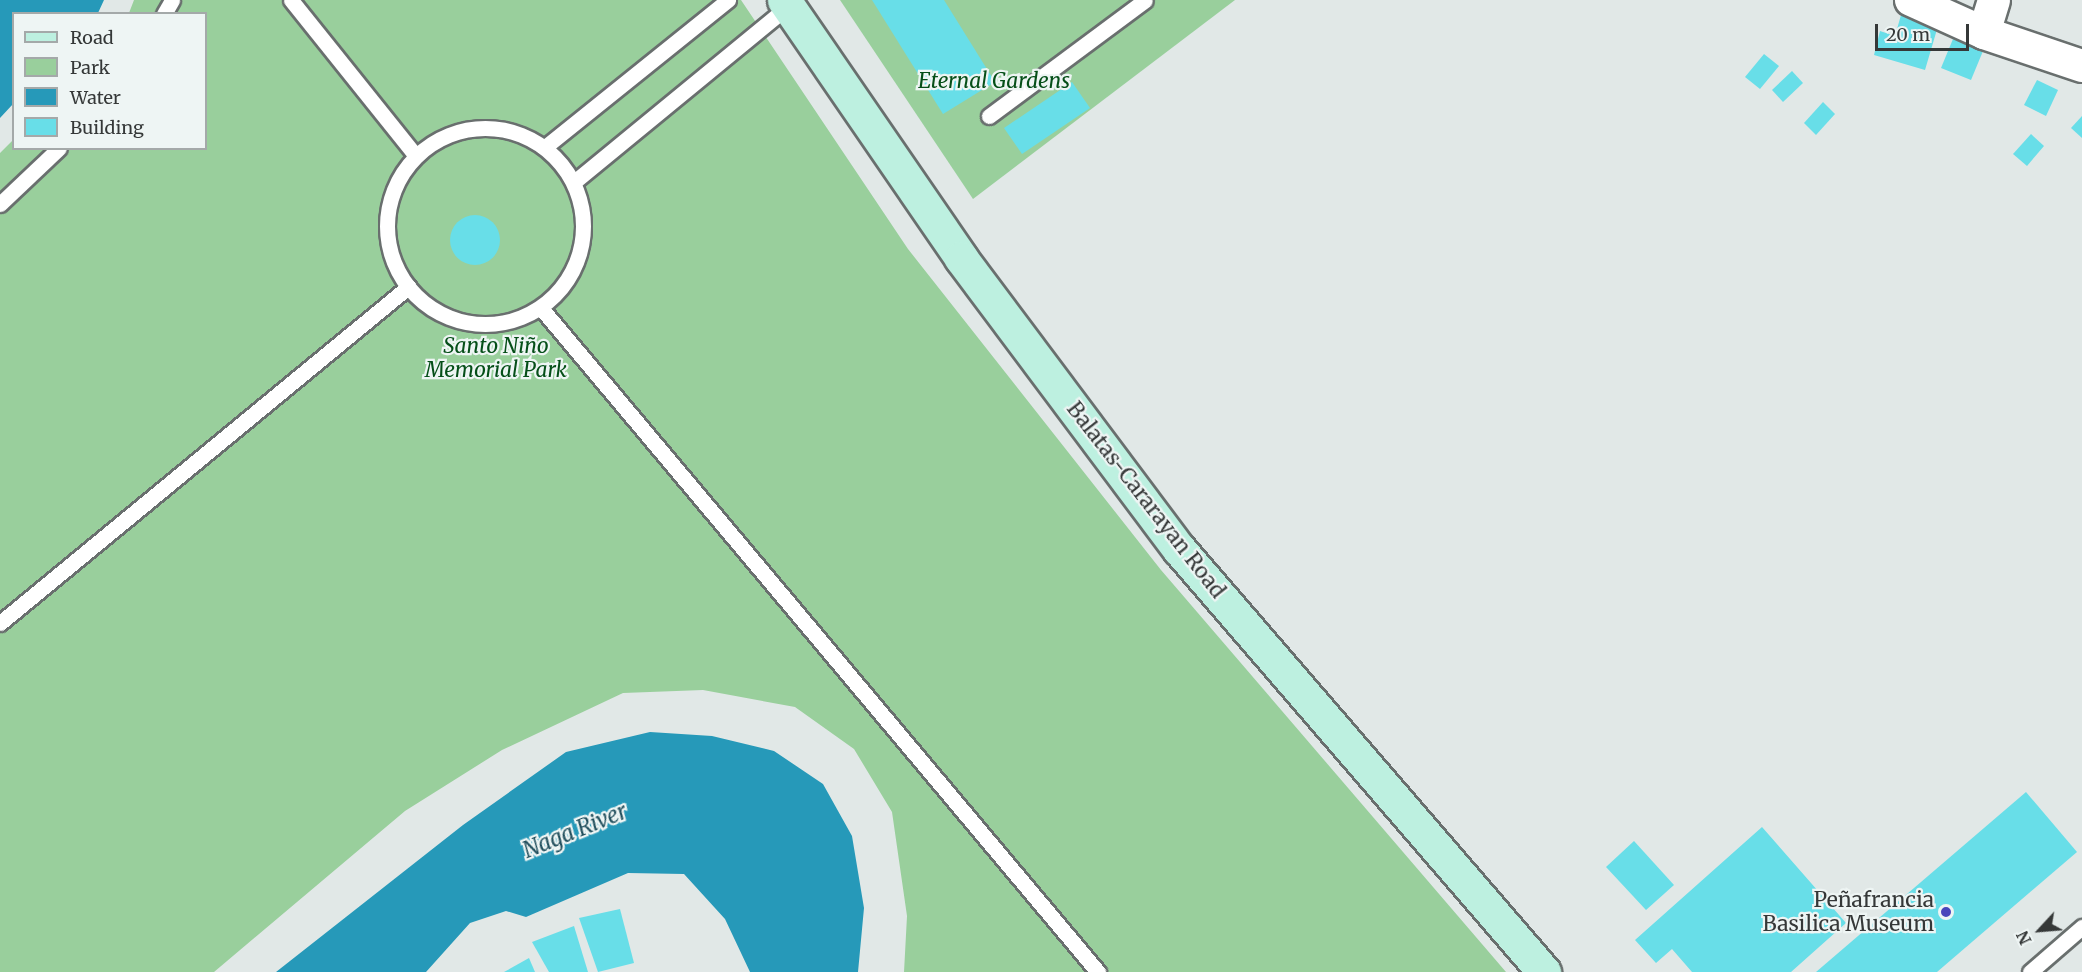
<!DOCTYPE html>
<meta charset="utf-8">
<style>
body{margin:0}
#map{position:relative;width:2082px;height:972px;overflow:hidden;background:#e1e8e7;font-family:Merriweather,serif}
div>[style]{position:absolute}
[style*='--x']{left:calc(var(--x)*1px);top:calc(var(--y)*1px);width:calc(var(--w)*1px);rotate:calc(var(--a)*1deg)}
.green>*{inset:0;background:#99cf9c}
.water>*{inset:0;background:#2699b9}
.building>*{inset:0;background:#68dee8}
.round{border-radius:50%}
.roads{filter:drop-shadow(2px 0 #696f6e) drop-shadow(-2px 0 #696f6e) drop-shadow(0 2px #696f6e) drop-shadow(0 -2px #696f6e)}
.lane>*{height:15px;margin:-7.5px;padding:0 7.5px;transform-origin:7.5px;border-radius:7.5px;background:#fff}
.lane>.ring{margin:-7.5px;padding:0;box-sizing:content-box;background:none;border:15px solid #fff;border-radius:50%}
.street>*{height:32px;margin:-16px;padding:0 16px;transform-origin:16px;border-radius:16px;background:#fff}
.secondary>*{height:33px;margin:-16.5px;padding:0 16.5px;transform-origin:16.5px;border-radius:16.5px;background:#bdf0e0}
.dots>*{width:16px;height:16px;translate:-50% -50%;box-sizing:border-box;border:3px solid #eef5f4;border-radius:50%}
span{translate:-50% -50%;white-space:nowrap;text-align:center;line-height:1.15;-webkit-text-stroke:4.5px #eef5f4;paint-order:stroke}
.park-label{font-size:21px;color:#054f18;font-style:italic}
.street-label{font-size:21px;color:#353838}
.poi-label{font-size:21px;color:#353838}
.right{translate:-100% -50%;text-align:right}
.water-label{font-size:22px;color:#22505e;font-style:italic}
.legend{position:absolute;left:12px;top:12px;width:195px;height:138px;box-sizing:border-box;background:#eef5f4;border:2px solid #a4a9a9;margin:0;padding:8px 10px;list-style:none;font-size:18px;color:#353838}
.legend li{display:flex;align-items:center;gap:12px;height:30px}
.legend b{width:30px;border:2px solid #a4a9a9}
.north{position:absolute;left:2010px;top:900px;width:60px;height:60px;-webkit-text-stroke:4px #eef5f4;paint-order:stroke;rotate:244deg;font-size:16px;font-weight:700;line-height:24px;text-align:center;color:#353838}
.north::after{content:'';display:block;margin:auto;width:21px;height:27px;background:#353838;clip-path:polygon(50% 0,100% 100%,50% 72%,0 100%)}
.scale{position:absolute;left:1875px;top:24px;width:94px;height:27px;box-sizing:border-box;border:3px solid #353838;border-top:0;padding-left:8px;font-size:18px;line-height:21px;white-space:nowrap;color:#353838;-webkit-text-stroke:4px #eef5f4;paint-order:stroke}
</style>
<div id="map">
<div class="green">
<div style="clip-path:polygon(134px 0,741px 0,908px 249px,1161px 570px,1506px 972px,904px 972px,907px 916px,892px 812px,854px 749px,795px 707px,703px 690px,623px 693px,502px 750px,405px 811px,214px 972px,0 972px,0 153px,13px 140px,14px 148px,206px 148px,206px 14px,129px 13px)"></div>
<div style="clip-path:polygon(840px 0,1235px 0,973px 199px)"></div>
</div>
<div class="water">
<div style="clip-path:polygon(0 0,104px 0,98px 13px,14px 14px,13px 104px,0 118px)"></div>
<div style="clip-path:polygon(650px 732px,712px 736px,774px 751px,823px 784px,852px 836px,864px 908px,858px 972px,750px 972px,725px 919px,684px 874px,628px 873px,526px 917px,506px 911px,470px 923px,426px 972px,276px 972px,463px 825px,566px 752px)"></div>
</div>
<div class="building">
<div style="clip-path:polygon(872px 0,944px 0,995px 82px,943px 114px)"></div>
<div style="clip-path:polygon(1901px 15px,1938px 26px,1925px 70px,1874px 55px,1880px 31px,1895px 36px)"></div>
<div style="clip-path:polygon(1953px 39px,1983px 51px,1971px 80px,1941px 68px)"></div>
<div style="clip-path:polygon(1764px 54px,1779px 66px,1760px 89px,1745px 77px)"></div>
<div style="clip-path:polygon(1792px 71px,1803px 83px,1783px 102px,1772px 90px)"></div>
<div style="clip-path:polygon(2037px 80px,2058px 90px,2046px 116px,2024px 105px)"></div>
<div style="clip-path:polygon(1072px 82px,1090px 108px,1022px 154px,1004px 128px)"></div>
<div style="clip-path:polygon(1823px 102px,1835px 114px,1816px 135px,1804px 123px)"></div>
<div style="clip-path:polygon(2082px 116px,2082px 138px,2071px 128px)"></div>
<div style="clip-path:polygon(2031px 134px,2044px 146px,2027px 166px,2013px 154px)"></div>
<div class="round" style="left:450px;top:215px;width:50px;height:50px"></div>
<div style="clip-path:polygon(2026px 792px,2077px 852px,1937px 972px,1816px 972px)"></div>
<div style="clip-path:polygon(1762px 827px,1846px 923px,1791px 972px,1692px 972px,1672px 949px,1656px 963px,1635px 940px)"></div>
<div style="clip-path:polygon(1634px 841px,1674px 885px,1646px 910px,1606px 867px)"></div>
<div style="clip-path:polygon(620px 909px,634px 963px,598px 972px,579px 918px)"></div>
<div style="clip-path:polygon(574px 926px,588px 972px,549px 972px,532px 942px)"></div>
<div style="clip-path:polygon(529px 958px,535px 972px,504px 972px)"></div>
</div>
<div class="roads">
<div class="lane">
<div style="--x:291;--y:0;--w:198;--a:51.3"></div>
<div style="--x:164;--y:14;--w:16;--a:-60"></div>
<div style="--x:989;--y:116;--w:194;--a:-36.6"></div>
<div class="ring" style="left:387px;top:128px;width:181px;height:181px"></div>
<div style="--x:545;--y:147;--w:235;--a:-38.8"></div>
<div style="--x:574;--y:182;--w:277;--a:-39.4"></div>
<div style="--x:0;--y:204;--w:81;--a:-43.5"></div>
<div style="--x:541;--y:308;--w:867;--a:50.01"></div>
<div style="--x:0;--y:623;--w:529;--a:-39.47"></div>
<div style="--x:2030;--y:972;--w:69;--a:-40.9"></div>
</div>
<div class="street">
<div style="--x:1911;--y:0;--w:80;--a:24.3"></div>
<div style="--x:1984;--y:33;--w:103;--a:18.6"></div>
<div style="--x:1984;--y:33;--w:34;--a:-73"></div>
</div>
<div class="secondary">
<div style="--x:784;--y:0;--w:313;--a:55.5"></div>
<div style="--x:961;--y:258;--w:364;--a:53.2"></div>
<div style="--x:1179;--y:549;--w:559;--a:49.21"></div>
</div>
</div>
<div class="dots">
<div style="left:1946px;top:912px;background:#4845bb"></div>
</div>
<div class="park-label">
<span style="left:994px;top:81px">Eternal Gardens</span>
<span style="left:496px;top:358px">Santo Niño<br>Memorial Park</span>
</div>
<div class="street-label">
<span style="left:1146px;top:500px;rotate:52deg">Balatas-Cararayan Road</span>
</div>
<div class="poi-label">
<span class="right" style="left:1934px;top:912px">Peñafrancia<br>Basilica Museum</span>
</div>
<div class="water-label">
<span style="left:575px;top:831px;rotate:-22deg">Naga River</span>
</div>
<ul class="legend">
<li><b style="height:8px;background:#bdf0e0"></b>Road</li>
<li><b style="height:16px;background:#99cf9c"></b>Park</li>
<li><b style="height:16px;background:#2699b9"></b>Water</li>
<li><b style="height:16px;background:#68dee8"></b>Building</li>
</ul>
<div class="north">N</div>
<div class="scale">20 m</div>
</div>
